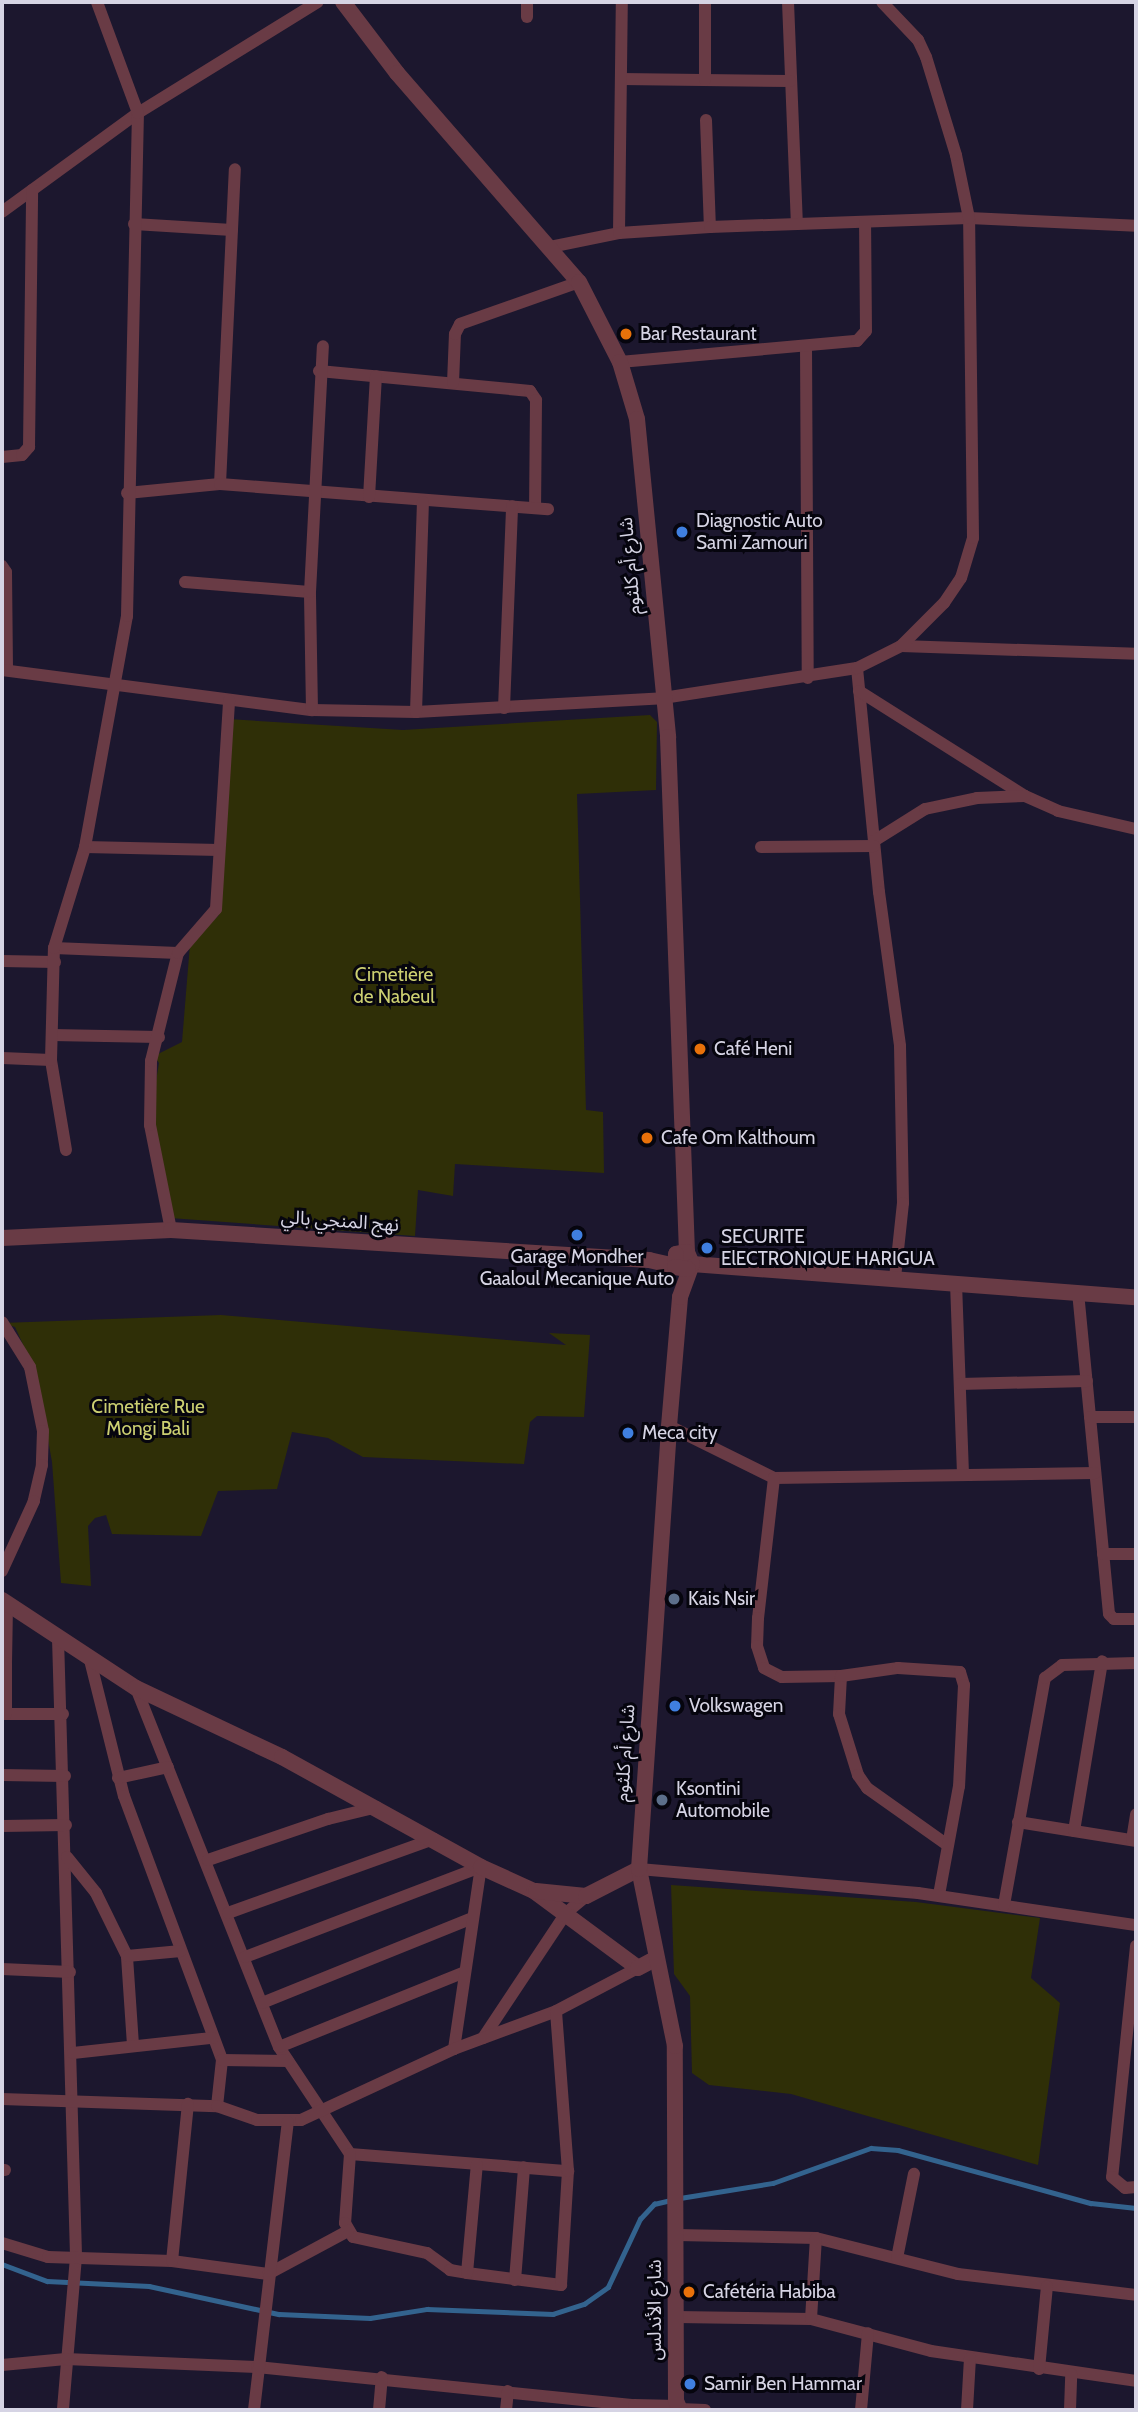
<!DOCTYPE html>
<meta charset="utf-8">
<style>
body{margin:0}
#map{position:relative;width:1138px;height:2412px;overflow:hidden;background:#1c172e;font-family:Cabin,"Noto Sans Arabic",sans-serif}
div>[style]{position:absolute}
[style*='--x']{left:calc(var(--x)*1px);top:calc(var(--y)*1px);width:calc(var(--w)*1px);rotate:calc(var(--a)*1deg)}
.green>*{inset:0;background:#2f2f07}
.stream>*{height:4.5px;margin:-2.25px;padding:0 2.25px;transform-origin:2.25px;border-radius:2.25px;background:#33638e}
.minor>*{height:12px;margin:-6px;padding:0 6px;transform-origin:6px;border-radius:6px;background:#693b45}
.tertiary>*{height:16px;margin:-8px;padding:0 8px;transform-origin:8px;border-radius:8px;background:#693b45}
.dots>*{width:19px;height:19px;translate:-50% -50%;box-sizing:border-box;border:4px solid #06050e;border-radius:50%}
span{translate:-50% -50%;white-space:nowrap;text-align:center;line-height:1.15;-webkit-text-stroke:6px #06050e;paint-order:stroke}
.poi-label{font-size:19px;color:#d6d4e4}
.left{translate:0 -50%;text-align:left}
.street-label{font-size:19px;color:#d6d4e4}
.park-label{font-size:19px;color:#cccf71}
.frame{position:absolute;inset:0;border:4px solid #d6d4e4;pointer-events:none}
</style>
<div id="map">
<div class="green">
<div style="clip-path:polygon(650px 715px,657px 722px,656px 790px,577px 794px,586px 1110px,603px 1112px,604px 1173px,455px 1164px,453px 1196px,418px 1190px,415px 1236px,170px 1218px,151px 1111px,159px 1063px,154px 1056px,182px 1042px,190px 944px,219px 915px,228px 719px,403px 730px)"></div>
<div style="clip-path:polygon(221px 1315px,566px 1345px,549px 1333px,590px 1335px,584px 1417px,537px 1416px,530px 1422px,524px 1464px,363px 1457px,328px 1438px,292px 1432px,277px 1489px,218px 1491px,201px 1536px,112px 1534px,106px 1515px,95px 1518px,88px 1526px,91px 1586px,61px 1583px,52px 1462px,36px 1373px,15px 1327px,2px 1323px)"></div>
<div style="clip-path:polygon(671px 1885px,916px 1902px,1040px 1918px,1031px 1978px,1060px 2003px,1038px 2165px,791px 2094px,709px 2085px,692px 2073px,690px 1996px,674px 1974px)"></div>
</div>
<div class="stream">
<div style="--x:680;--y:2198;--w:94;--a:-9.2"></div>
<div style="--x:773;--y:2183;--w:104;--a:-19.7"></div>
<div style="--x:871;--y:2148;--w:27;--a:4"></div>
<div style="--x:898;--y:2150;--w:200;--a:15.4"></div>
<div style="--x:1091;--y:2203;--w:45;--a:6.3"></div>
<div style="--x:2;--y:2264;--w:48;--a:20.7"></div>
<div style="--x:47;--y:2281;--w:102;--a:2.8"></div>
<div style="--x:149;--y:2286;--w:133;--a:12.2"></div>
<div style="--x:279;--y:2314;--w:91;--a:2.5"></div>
<div style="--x:370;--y:2318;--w:58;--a:-9"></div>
<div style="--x:427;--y:2309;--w:126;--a:2.3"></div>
<div style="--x:553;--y:2314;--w:33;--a:-18"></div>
<div style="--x:584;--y:2304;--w:29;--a:-35"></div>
<div style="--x:608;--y:2287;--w:75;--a:-64.8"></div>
<div style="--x:640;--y:2219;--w:21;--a:-47"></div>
<div style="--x:654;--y:2204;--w:17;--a:-13"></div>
</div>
<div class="minor">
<div style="--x:527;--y:2;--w:15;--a:90"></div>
<div style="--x:788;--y:2;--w:222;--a:87.7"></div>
<div style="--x:621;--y:79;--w:169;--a:0.7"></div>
<div style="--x:705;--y:80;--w:78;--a:-90"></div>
<div style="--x:706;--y:120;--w:107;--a:87.9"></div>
<div style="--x:2;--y:212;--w:168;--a:-36.1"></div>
<div style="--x:138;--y:113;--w:211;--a:-31.7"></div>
<div style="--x:134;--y:224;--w:98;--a:3.5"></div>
<div style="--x:619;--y:233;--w:231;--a:-89.3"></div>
<div style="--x:550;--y:247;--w:70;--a:-11.5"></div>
<div style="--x:619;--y:233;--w:91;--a:-3.8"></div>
<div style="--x:710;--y:227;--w:259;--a:-2"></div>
<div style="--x:969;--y:218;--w:167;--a:2.7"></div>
<div style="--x:806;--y:346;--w:332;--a:89.7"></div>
<div style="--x:620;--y:362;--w:238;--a:-5.1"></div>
<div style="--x:857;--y:341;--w:13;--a:-48"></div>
<div style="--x:866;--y:331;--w:109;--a:-90.5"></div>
<div style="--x:319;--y:371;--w:212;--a:5.4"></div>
<div style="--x:530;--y:391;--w:11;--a:56"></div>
<div style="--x:536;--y:400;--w:108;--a:90.5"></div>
<div style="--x:453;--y:383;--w:49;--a:-87.7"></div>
<div style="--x:455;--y:334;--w:11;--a:-63"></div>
<div style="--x:460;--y:324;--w:126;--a:-19.4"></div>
<div style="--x:2;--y:457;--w:20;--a:-6"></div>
<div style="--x:22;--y:455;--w:11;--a:-49"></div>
<div style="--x:29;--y:447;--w:257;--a:-89.3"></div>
<div style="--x:220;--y:484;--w:315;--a:-87.3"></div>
<div style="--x:127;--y:493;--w:93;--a:-5.5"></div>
<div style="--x:220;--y:484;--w:329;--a:4.4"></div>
<div style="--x:369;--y:497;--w:121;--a:-86.7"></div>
<div style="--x:2;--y:566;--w:7;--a:56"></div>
<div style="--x:6;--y:572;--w:98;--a:89.4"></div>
<div style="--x:185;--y:582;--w:125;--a:4.6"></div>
<div style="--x:901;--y:646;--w:235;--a:1.9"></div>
<div style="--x:857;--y:668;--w:225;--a:84.4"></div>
<div style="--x:879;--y:892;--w:155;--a:82.2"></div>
<div style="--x:900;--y:1046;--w:157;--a:88.9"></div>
<div style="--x:903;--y:1203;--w:75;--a:96.1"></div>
<div style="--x:2;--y:670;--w:313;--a:7.4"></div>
<div style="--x:312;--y:710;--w:104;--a:1.1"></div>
<div style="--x:416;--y:712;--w:247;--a:-3.2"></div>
<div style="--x:663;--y:698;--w:196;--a:-8.8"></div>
<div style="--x:857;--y:668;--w:49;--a:-26.6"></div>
<div style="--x:901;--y:646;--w:61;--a:-45"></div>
<div style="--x:944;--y:603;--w:30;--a:-56"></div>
<div style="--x:961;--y:578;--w:42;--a:-73.3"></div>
<div style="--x:973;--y:538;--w:320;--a:-90.7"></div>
<div style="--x:969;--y:218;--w:64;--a:-101.7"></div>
<div style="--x:956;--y:155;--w:102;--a:-107"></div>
<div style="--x:926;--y:57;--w:19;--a:-115"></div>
<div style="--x:918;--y:40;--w:52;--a:-133.5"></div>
<div style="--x:859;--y:691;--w:196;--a:32.3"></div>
<div style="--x:1025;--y:796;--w:36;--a:24"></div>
<div style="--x:1058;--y:811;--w:80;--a:13"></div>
<div style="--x:504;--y:708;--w:202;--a:-87.7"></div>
<div style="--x:312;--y:710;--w:118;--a:-91"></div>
<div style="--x:310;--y:592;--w:246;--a:-87"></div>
<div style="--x:416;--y:712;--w:210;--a:-88.1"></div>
<div style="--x:874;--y:841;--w:60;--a:-32.1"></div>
<div style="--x:925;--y:809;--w:53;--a:-11.9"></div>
<div style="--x:977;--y:798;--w:48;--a:-2.4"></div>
<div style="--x:85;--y:847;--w:134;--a:1.3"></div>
<div style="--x:761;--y:847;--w:113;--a:-0.5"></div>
<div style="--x:54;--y:948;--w:124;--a:2.3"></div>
<div style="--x:2;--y:961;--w:53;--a:1.1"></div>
<div style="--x:52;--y:1035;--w:107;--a:1.1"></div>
<div style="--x:2;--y:1058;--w:49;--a:2.3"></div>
<div style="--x:66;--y:1150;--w:91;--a:-99.5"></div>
<div style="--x:51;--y:1060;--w:112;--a:-88.5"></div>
<div style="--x:54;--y:948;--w:106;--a:-72.9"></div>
<div style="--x:85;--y:847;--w:235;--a:-79.7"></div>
<div style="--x:127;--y:616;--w:503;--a:-88.75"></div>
<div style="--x:138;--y:113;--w:118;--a:-110.3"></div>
<div style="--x:171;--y:1230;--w:107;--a:-101.3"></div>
<div style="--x:150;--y:1125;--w:64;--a:-89.1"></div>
<div style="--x:151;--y:1061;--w:111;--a:-76"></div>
<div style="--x:178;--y:953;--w:58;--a:-49.2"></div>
<div style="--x:216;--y:909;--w:209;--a:-86.4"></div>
<div style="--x:956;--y:1283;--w:191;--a:87.9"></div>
<div style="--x:1078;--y:1292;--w:323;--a:84.5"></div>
<div style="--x:1109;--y:1614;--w:7;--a:45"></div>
<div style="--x:1114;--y:1619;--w:22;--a:0"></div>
<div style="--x:2;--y:1322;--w:53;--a:58.1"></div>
<div style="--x:30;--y:1367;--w:65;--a:78.5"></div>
<div style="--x:43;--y:1431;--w:34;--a:92"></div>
<div style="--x:42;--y:1465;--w:37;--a:103"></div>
<div style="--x:34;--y:1501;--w:77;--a:114.6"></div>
<div style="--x:960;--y:1384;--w:127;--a:-1.4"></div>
<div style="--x:1090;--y:1417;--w:46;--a:0"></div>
<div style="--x:669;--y:1426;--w:117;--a:26.3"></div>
<div style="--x:774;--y:1478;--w:321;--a:-0.9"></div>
<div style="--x:774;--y:1478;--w:141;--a:96.5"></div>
<div style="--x:758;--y:1618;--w:28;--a:92"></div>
<div style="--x:757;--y:1646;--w:23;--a:72"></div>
<div style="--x:764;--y:1668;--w:20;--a:27"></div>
<div style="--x:782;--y:1677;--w:59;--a:-1"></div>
<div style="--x:841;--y:1676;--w:38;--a:93"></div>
<div style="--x:839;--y:1714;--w:64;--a:72.7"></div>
<div style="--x:858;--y:1775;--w:16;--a:55"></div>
<div style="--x:867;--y:1788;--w:97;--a:35.3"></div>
<div style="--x:1103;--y:1554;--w:33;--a:0"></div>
<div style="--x:58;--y:1638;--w:619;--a:88.33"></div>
<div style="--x:76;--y:2257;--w:154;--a:94.9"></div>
<div style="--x:90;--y:1660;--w:140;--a:76"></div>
<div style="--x:124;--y:1796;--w:282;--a:69.6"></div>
<div style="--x:222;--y:2060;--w:46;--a:96.2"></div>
<div style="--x:2;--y:1663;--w:4;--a:0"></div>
<div style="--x:6;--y:1663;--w:60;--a:-89"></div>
<div style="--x:841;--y:1676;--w:58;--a:-8"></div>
<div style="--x:898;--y:1668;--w:62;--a:3.7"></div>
<div style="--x:960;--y:1672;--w:14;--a:73"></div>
<div style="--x:964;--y:1685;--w:101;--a:92.8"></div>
<div style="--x:959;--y:1786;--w:111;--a:100.4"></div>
<div style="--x:136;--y:1688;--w:386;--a:68.3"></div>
<div style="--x:279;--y:2047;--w:128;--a:56.4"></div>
<div style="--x:350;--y:2154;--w:219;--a:4.5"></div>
<div style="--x:2;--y:1714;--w:61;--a:0"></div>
<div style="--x:6;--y:1714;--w:51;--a:-90"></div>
<div style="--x:2;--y:1775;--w:63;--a:0.9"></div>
<div style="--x:118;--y:1778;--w:51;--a:-12.4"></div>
<div style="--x:1018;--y:1822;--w:120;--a:9.1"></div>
<div style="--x:2;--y:1826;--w:64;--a:-0.9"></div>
<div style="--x:1074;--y:1831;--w:172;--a:-80.6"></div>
<div style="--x:1132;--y:1840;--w:26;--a:-81"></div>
<div style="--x:67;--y:1857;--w:46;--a:51.1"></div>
<div style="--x:96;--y:1893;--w:70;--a:63.8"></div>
<div style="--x:208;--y:1860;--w:127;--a:-18.9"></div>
<div style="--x:328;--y:1819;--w:50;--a:-13.8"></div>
<div style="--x:639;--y:1869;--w:280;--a:4.9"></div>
<div style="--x:918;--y:1893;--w:220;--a:8.4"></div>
<div style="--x:1004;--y:1905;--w:231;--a:-79.8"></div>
<div style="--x:1045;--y:1678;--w:21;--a:-37"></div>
<div style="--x:1062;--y:1665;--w:74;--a:-1.5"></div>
<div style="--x:228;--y:1913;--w:219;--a:-19.8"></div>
<div style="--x:1136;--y:1946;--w:232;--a:95.9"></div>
<div style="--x:1112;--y:2177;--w:17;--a:40"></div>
<div style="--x:1125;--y:2188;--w:11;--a:-5"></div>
<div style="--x:245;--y:1957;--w:253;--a:-20.9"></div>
<div style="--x:2;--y:1969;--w:68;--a:2.5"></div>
<div style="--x:262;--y:2003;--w:224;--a:-22"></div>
<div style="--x:483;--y:2038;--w:150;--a:-56.4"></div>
<div style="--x:566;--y:1913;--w:26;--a:-40"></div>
<div style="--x:133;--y:2045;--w:89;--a:-93.9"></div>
<div style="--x:127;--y:1956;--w:54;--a:-5.3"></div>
<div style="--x:279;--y:2047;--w:197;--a:-22"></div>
<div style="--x:454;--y:2049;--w:184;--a:-81.6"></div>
<div style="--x:73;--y:2053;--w:140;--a:-6.2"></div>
<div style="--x:222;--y:2060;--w:66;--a:0.9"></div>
<div style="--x:2;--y:2099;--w:215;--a:1.9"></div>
<div style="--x:217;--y:2106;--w:42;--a:19.3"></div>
<div style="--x:257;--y:2120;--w:44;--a:0"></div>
<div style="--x:301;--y:2120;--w:169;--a:-24.9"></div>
<div style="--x:454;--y:2049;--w:109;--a:-20.4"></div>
<div style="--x:556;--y:2011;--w:93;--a:-27.7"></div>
<div style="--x:350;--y:2154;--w:69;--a:94.1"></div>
<div style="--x:345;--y:2223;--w:16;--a:60"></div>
<div style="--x:353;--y:2237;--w:76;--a:12.2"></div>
<div style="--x:427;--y:2253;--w:29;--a:36"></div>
<div style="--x:450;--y:2270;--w:17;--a:10"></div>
<div style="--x:467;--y:2273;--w:95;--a:7.3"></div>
<div style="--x:561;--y:2285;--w:114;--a:-86.5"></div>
<div style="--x:568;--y:2171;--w:160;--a:-94.3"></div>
<div style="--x:2;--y:2170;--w:3;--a:0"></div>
<div style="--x:677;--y:2235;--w:139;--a:1.2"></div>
<div style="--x:816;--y:2238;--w:146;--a:14.2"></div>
<div style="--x:958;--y:2274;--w:179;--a:6.7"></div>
<div style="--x:2;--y:2243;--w:48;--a:16.9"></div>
<div style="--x:48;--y:2257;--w:124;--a:1.8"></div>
<div style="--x:172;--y:2261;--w:97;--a:7.7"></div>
<div style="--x:268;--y:2274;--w:91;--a:-28.3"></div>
<div style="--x:897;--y:2258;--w:86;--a:-78.6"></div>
<div style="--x:172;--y:2261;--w:158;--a:-84.2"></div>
<div style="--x:467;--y:2273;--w:109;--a:-84.8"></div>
<div style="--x:515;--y:2280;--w:113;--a:-85.4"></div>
<div style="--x:676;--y:2317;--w:135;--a:0.8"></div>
<div style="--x:811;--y:2319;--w:124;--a:14.9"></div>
<div style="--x:931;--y:2351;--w:207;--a:8.3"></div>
<div style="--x:811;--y:2319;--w:81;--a:-86.5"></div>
<div style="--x:2;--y:2365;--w:64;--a:-5.4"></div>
<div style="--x:66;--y:2359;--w:191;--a:2.4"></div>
<div style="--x:257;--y:2367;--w:379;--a:5.8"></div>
<div style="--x:634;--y:2405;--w:44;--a:1.3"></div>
<div style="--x:1039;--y:2369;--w:83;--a:-84.5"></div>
<div style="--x:679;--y:2409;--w:26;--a:2"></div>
<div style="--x:254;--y:2410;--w:290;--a:-83.3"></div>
<div style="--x:379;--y:2410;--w:33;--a:-85"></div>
<div style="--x:506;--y:2410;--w:19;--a:-84"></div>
<div style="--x:861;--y:2410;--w:77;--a:-84.8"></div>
<div style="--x:967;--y:2410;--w:52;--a:-86.7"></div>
<div style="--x:1070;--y:2410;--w:36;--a:-88"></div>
</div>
<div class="tertiary">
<div style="--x:343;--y:2;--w:89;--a:52.7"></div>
<div style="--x:397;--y:73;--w:277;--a:49"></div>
<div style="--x:579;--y:282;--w:90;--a:62.9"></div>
<div style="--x:620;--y:362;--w:59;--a:73.4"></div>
<div style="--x:637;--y:419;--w:320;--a:84.4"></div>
<div style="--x:668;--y:737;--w:515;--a:87.89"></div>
<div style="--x:2;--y:1238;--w:169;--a:-2.7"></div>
<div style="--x:171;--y:1230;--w:479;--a:3.6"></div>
<div style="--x:649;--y:1260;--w:26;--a:13"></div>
<div style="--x:692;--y:1264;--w:445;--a:4.3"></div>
<div style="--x:2;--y:1600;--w:160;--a:33.3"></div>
<div style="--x:136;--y:1688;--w:161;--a:25.3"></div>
<div style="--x:282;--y:1757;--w:227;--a:28.9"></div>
<div style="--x:481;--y:1867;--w:58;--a:24.4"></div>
<div style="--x:534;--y:1891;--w:129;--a:36.5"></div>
<div style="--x:638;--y:1968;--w:21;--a:-28"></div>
<div style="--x:536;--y:1891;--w:50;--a:5.7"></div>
<div style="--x:586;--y:1896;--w:59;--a:-27"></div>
<div style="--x:680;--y:2410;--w:10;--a:-114"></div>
<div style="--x:676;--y:2401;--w:355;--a:-90.2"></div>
<div style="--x:675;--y:2046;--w:181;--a:-101.5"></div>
<div style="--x:639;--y:1869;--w:444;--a:-86.1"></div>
<div style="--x:669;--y:1426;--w:129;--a:-85.1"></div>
<div style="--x:680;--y:1297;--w:35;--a:-70"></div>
<div style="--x:692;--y:1264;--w:13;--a:-113"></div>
<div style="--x:687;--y:1252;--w:11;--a:170"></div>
<div style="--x:676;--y:1254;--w:13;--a:94"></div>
<div style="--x:675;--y:1267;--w:13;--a:9"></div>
</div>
<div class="dots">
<div style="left:626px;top:334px;background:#e8710a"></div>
<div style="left:682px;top:532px;background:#3f7fe0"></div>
<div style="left:700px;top:1049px;background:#e8710a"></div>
<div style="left:647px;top:1138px;background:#e8710a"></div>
<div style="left:577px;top:1235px;background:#3f7fe0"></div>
<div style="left:707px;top:1248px;background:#3f7fe0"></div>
<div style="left:628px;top:1433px;background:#3f7fe0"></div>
<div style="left:674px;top:1599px;background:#5c6f8a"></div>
<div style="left:675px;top:1706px;background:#3f7fe0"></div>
<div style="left:662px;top:1800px;background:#5c6f8a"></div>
<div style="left:689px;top:2292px;background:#e8710a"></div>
<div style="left:690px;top:2384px;background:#3f7fe0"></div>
</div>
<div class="poi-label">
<span class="left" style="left:640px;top:334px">Bar Restaurant</span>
<span class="left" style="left:696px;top:532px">Diagnostic Auto<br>Sami Zamouri</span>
<span class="left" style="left:714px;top:1049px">Café Heni</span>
<span class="left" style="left:661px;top:1138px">Cafe Om Kalthoum</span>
<span class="left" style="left:721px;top:1248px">SECURITE<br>ElECTRONIQUE HARIGUA</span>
<span style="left:577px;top:1268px">Garage Mondher<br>Gaaloul Mecanique Auto</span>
<span class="left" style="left:642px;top:1433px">Meca city</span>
<span class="left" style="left:688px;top:1599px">Kais Nsir</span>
<span class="left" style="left:689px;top:1706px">Volkswagen</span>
<span class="left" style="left:676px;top:1800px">Ksontini<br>Automobile</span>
<span class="left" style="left:703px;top:2292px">Cafétéria Habiba</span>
<span class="left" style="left:704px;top:2384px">Samir Ben Hammar</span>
</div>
<div class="street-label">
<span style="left:630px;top:566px;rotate:-95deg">شارع أم كلثوم</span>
<span style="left:340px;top:1221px;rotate:4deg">نهج المنجي بالي</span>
<span style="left:625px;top:1753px;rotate:-86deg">شارع أم كلثوم</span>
<span style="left:655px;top:2310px;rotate:-90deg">شارع الأندلس</span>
</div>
<div class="park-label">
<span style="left:394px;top:986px">Cimetière<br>de Nabeul</span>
<span style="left:148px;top:1418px">Cimetière Rue<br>Mongi Bali</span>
</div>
<div class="frame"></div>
</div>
